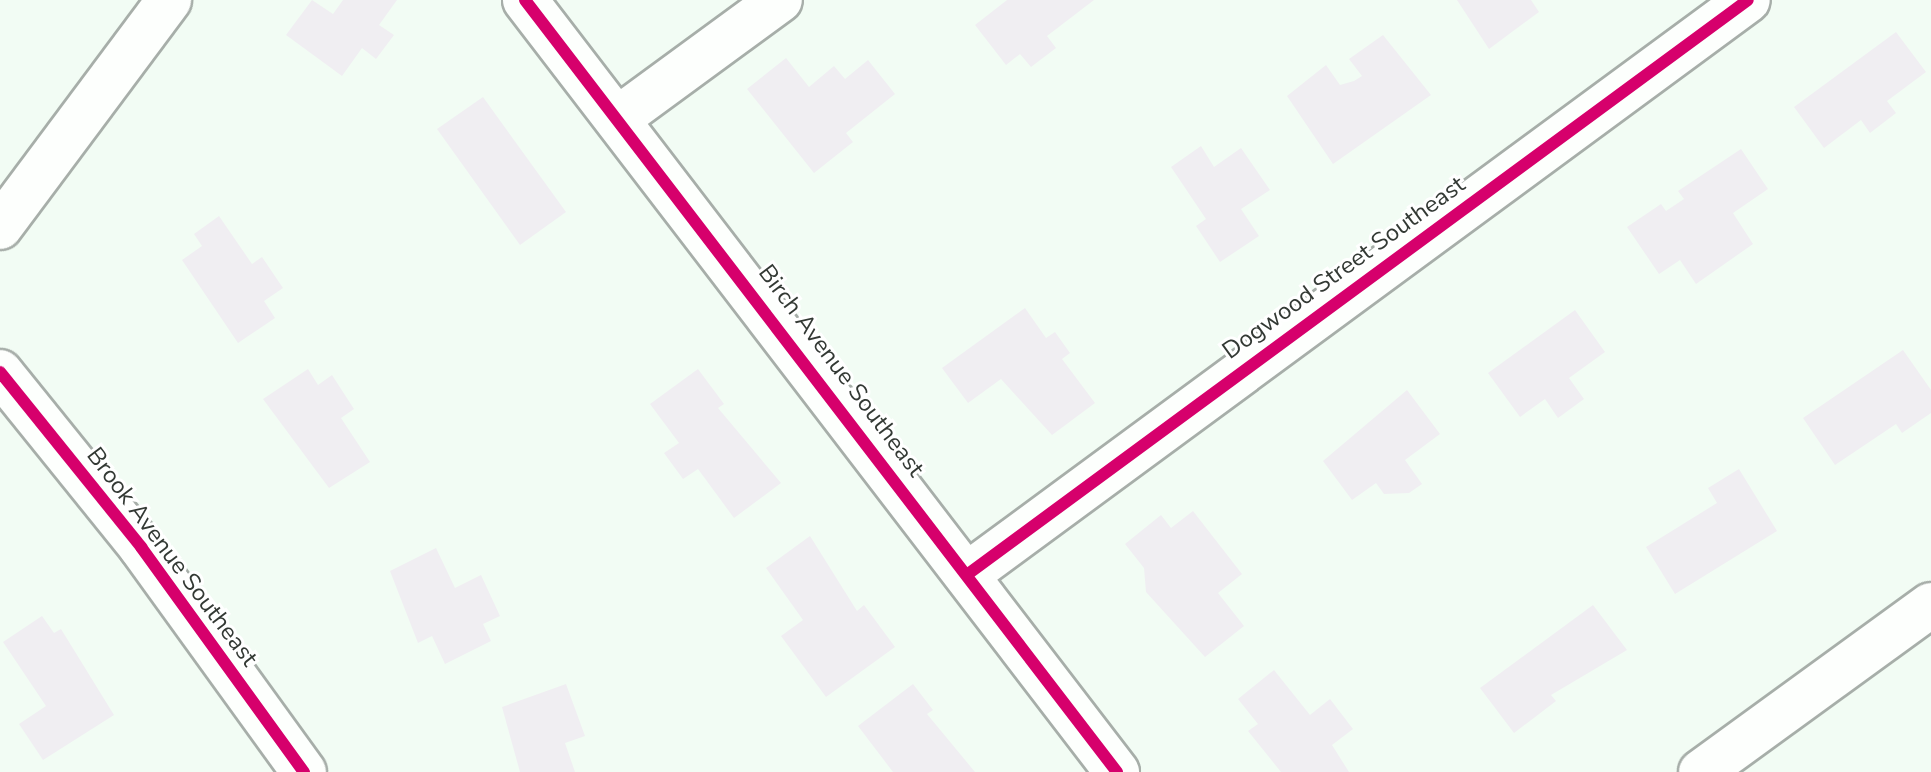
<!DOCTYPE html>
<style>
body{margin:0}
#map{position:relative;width:1931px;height:772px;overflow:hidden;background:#f2fcf4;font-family:"Nunito Sans",sans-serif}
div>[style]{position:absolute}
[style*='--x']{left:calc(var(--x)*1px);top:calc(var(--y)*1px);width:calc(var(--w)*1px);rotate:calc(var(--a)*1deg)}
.building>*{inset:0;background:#f0eef2}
.roads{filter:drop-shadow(2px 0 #a7aea9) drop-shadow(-2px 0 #a7aea9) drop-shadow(0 2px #a7aea9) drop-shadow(0 -2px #a7aea9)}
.minor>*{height:44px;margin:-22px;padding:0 22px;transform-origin:22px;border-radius:22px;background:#fdfffd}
.cycleway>*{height:12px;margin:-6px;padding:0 6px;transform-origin:6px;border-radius:6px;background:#d6006c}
span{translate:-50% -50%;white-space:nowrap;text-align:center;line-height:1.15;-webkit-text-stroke:6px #fff;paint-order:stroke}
.street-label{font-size:24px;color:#333934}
</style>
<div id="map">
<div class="building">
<div style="clip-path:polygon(312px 0,333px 14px,343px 0,397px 0,379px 25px,394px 35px,376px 59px,362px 48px,342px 76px,286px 35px)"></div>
<div style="clip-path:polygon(1007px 0,1094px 0,1047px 36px,1056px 48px,1031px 67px,1020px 54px,1006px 65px,975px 25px)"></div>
<div style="clip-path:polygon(1457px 0,1531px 0,1539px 12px,1489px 49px)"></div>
<div style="clip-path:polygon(1896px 32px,1926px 72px,1887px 101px,1896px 113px,1870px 133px,1861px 120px,1824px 148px,1794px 107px)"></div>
<div style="clip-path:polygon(1383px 35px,1431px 95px,1333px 164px,1287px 96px,1326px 65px,1340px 85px,1354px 81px,1362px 76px,1349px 59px)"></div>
<div style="clip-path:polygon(786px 58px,809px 87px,834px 66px,845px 79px,868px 60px,895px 94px,846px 133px,853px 142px,814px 173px,747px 89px)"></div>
<div style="clip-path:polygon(483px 97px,566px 212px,520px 245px,437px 129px)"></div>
<div style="clip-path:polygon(1201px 146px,1214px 167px,1241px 148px,1270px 190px,1241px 209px,1259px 236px,1220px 262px,1196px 226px,1206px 219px,1171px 167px)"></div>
<div style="clip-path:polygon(1741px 149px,1768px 189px,1733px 213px,1753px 244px,1696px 284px,1680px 260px,1659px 274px,1627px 227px,1661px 204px,1666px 211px,1684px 199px,1678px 191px)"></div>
<div style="clip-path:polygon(219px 216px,252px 264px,262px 257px,283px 288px,264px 301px,275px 318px,238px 343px,182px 260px,202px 246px,194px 234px)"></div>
<div style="clip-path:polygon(1025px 308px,1046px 338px,1055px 332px,1070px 353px,1062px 359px,1095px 403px,1052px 435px,1001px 379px,968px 403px,942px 368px)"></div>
<div style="clip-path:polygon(1575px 310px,1605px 352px,1569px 378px,1584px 399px,1558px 418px,1545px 399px,1520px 417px,1488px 373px)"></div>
<div style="clip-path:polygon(1903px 350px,1931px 390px,1931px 413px,1902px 433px,1896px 424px,1835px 465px,1803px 418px)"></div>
<div style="clip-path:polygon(308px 369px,318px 385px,332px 375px,354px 409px,341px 418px,370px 462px,329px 488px,263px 399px)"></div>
<div style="clip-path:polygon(698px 369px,724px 404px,718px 408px,781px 483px,734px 518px,698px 469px,683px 479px,664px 453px,679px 443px,650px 404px)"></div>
<div style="clip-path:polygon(1407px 390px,1440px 434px,1405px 460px,1422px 484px,1409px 493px,1384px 494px,1376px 483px,1352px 500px,1323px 461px)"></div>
<div style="clip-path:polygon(1739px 469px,1777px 531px,1675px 594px,1646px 547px,1717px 503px,1708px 488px)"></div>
<div style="clip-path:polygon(1193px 511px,1242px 574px,1218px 593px,1244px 626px,1205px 657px,1146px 592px,1144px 568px,1125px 544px,1161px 515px,1171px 528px)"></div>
<div style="clip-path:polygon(810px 536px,857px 611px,864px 605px,895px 647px,826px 697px,781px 636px,803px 620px,766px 568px)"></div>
<div style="clip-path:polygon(436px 548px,455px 588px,481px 575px,500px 616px,483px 624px,491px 641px,445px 664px,432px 636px,418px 643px,390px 571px)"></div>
<div style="clip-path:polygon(1593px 605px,1627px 650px,1551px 695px,1556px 701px,1514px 733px,1480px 688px)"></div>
<div style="clip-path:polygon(42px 616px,54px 633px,61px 629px,114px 715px,43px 760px,19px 724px,46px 706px,3px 642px)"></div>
<div style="clip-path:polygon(1274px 670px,1310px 715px,1330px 699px,1353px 729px,1332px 745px,1349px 772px,1281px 772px,1248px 731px,1258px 724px,1238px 699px)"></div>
<div style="clip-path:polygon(566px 684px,585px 736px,565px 743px,575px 772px,520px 772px,502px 707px)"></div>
<div style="clip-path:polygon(913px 684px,933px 710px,927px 714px,975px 772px,893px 772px,858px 726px)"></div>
</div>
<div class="roads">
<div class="minor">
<div style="--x:525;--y:0;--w:973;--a:52.52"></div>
<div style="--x:620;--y:117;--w:198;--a:-36.2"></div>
<div style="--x:0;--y:227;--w:283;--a:-53.3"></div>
<div style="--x:0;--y:372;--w:225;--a:51.1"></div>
<div style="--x:141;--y:547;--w:278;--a:54.1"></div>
<div style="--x:968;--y:574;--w:968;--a:-36.35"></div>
<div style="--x:1701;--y:772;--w:284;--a:-36"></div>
</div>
</div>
<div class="cycleway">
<div style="--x:525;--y:0;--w:973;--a:52.52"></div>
<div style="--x:0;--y:372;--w:225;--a:51.1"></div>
<div style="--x:141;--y:547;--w:278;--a:54.1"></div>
<div style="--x:968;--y:574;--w:968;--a:-36.35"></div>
</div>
<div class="street-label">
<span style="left:1344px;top:268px;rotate:-36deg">Dogwood Street Southeast</span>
<span style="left:841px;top:371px;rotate:53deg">Birch Avenue Southeast</span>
<span style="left:172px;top:557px;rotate:53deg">Brook Avenue Southeast</span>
</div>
</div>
